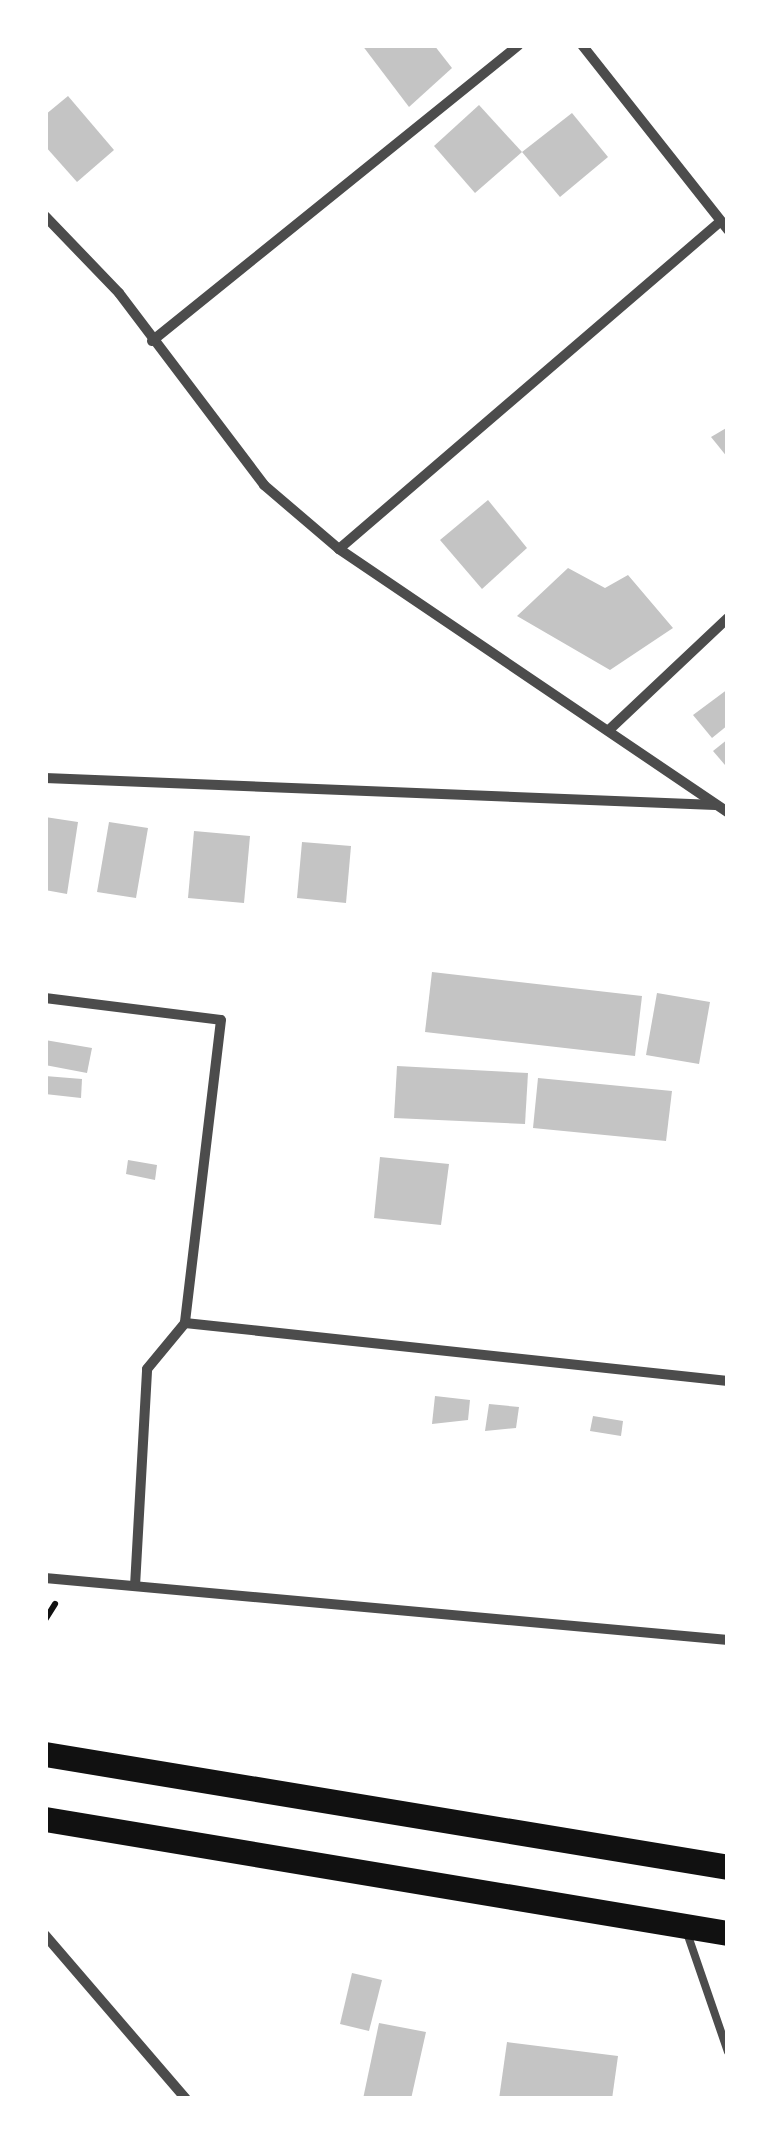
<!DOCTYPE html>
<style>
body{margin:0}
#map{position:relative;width:773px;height:2144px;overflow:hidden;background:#fff;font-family:Bitter,serif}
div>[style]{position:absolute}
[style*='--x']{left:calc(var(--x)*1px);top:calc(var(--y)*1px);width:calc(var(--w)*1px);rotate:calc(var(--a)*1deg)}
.building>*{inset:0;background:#c4c4c4}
.path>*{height:6px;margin:-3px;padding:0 3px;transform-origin:3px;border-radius:3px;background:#111}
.service>*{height:8px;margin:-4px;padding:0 4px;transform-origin:4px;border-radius:4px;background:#4c4c4c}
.minor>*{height:10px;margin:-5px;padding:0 5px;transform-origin:5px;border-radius:5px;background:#4c4c4c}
.primary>*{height:25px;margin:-12.5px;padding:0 12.5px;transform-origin:12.5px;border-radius:12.5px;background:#111}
span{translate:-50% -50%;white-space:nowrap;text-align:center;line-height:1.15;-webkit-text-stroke:8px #fff;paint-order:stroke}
.frame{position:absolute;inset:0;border:48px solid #fff;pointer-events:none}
</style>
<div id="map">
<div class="building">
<div style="clip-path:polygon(362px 45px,434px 45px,452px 68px,409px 107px)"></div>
<div style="clip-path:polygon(68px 96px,114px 150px,77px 182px,45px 146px,45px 115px)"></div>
<div style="clip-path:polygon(479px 105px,522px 152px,475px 193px,434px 146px)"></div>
<div style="clip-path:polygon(572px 113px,608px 157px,560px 197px,522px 152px)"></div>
<div style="clip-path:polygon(728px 427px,728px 458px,711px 437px)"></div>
<div style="clip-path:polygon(488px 500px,527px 548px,482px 589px,440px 540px)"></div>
<div style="clip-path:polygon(568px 568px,605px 588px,628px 575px,673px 628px,610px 670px,517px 616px)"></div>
<div style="clip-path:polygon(728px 689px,728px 725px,712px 738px,693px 715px)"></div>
<div style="clip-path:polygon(728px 739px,728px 762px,725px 765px,713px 751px)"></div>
<div style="clip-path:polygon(45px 817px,78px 822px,67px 894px,45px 890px)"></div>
<div style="clip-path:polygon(109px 822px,148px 828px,136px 898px,97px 892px)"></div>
<div style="clip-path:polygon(194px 831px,250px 836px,244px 903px,188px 898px)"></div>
<div style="clip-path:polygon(302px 842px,351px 846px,346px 903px,297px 898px)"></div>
<div style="clip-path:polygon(432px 972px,642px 996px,635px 1056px,425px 1032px)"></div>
<div style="clip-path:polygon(657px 993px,710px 1002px,699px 1064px,646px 1055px)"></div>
<div style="clip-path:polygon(45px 1040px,92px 1048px,87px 1073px,45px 1065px)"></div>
<div style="clip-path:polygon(397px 1066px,528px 1073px,525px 1124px,394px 1118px)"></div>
<div style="clip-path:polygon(45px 1076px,82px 1079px,81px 1098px,45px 1094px)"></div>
<div style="clip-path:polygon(538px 1078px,672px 1091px,666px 1141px,533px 1128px)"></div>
<div style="clip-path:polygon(380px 1157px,449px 1164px,441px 1225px,374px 1218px)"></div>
<div style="clip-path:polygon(128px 1160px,157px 1165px,155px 1180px,126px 1174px)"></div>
<div style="clip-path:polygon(435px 1396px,470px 1400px,468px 1420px,432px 1424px)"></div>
<div style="clip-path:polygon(489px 1404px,519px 1407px,516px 1428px,485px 1431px)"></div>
<div style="clip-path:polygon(593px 1416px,623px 1421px,621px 1436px,590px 1431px)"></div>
<div style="clip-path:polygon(352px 1973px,382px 1980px,369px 2031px,340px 2024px)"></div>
<div style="clip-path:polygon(379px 2023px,426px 2032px,411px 2099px,363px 2099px)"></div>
<div style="clip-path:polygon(507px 2042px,618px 2056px,612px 2099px,499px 2099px)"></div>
</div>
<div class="path">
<div style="--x:45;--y:1620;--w:19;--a:-58"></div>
</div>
<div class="service">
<div style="--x:686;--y:1930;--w:129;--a:71"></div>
</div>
<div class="minor">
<div style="--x:582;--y:45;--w:236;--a:51.7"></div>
<div style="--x:45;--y:216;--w:107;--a:46.1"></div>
<div style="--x:119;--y:293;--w:241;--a:52.9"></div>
<div style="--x:264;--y:485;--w:99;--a:40.5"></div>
<div style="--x:339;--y:549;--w:470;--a:34.1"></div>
<div style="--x:152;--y:341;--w:471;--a:-38.9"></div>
<div style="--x:339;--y:549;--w:503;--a:-40.65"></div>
<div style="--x:609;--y:730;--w:163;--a:-43.3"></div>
<div style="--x:45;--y:778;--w:671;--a:2.31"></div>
<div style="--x:45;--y:998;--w:177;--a:7.1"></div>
<div style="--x:221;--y:1020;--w:305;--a:96.8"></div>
<div style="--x:185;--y:1323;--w:546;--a:6.1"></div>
<div style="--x:45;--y:1578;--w:686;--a:5.19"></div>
<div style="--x:135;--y:1586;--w:217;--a:-86.8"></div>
<div style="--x:147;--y:1369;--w:60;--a:-50.4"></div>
<div style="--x:45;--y:1935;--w:216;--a:49.3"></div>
</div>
<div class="primary">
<div style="--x:45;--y:1754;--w:692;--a:9.39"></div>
<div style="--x:45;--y:1819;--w:692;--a:9.48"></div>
</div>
<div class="frame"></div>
</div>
